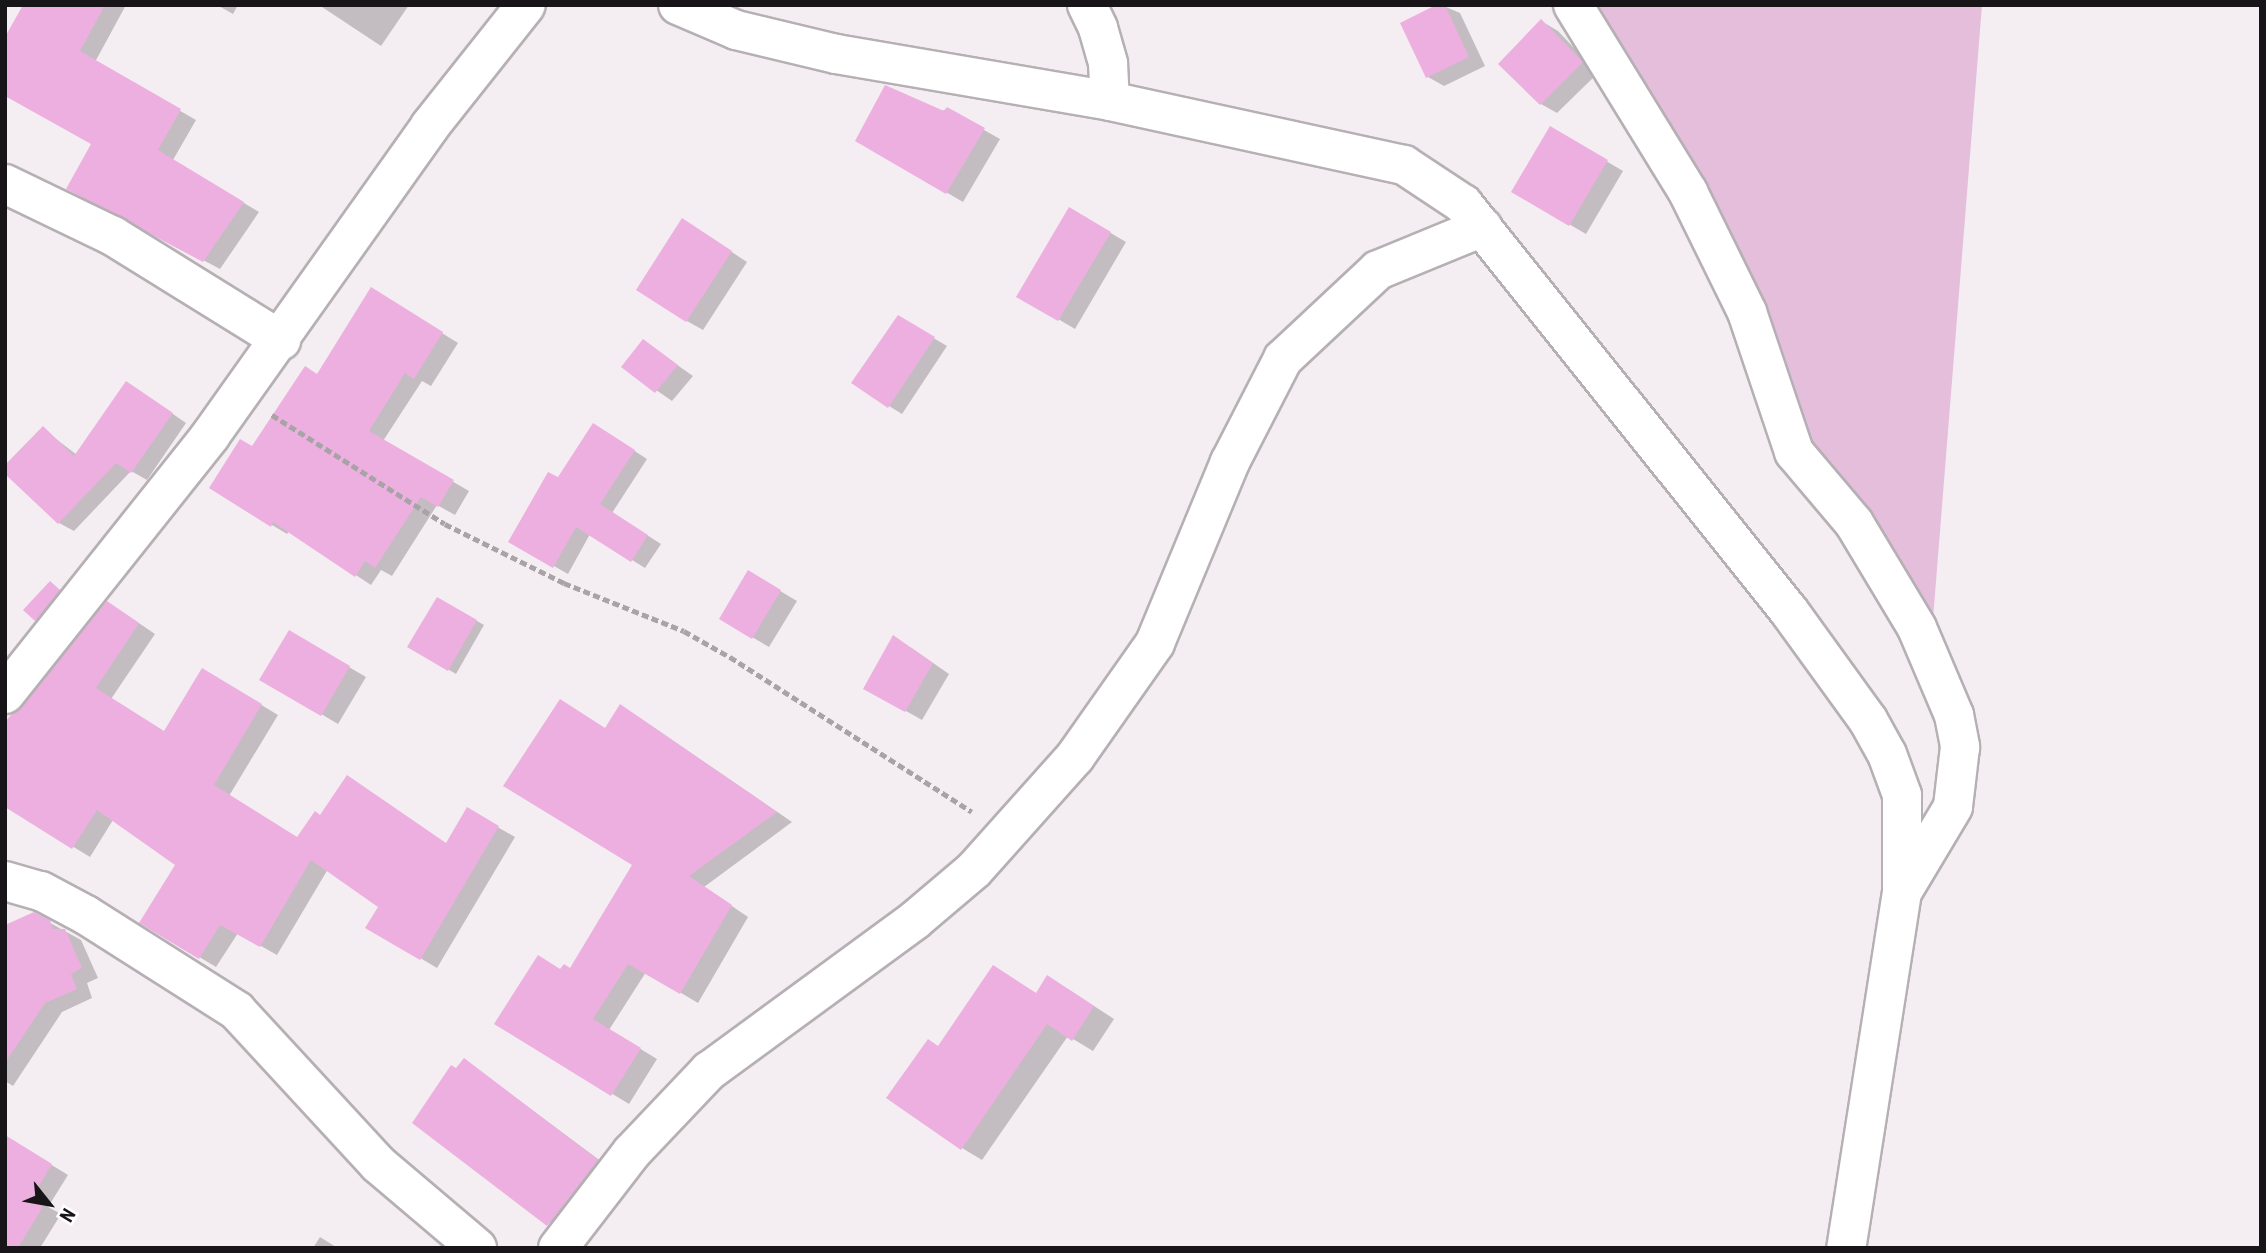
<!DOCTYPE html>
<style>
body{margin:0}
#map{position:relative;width:2266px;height:1253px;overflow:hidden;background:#f4edf2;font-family:"Roboto Condensed",sans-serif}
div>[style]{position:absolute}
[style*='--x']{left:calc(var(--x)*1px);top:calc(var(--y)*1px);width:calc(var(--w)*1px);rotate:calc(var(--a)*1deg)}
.green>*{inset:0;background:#e4bedb}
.shadow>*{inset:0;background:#0003}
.building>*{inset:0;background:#edafdf}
.path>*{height:4.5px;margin-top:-2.25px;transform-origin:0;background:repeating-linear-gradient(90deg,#a8a3a7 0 7px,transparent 0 10.5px)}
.roads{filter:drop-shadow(2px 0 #b6b0b4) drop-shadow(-2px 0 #b6b0b4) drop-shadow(0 2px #b6b0b4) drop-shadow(0 -2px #b6b0b4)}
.street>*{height:38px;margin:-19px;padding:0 19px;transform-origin:19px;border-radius:19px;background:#fff}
span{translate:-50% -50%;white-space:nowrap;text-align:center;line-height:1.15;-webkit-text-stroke:5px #fff;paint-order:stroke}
.frame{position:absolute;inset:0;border:7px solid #171517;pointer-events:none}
.north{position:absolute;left:14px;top:1169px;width:70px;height:70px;-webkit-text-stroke:5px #fff;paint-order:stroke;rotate:121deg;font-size:19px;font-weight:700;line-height:28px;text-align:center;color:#171517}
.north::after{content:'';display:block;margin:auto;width:24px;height:32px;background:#171517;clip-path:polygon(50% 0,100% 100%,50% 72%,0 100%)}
</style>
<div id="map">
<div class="green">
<div style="clip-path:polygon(1595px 5px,1982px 5px,1933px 619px,1811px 442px)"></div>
</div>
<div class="shadow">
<div style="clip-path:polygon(25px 5px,126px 5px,95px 62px,196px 120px,173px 160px,259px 212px,220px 269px,84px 197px,94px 144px)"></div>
<div style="clip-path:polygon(217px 5px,238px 5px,233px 14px)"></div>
<div style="clip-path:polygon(319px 5px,409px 5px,381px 46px)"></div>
<div style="clip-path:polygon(1441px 5px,1460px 13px,1485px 66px,1444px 86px,1428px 77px)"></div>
<div style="clip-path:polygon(1541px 21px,1558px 31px,1598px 73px,1557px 113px,1541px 104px)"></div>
<div style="clip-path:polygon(947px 109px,1000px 139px,963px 202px,857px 140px)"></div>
<div style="clip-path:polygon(1550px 128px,1623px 171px,1586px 234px,1514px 192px)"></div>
<div style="clip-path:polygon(1070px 209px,1126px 242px,1075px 329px,1019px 296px)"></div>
<div style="clip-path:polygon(698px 230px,747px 262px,703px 330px,687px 321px)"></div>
<div style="clip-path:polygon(387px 299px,458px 343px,431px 386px,422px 381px,383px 441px,469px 491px,455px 515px,437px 505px,392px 576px,381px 570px,371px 585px,289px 531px,287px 534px,272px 525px,253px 448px)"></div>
<div style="clip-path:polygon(898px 317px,947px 346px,902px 414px,889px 406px)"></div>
<div style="clip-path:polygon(643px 341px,693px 376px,672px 401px,623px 367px)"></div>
<div style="clip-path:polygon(141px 392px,186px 423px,147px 480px,131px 471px,74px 531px,59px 523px,43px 429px,77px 455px)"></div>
<div style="clip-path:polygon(607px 433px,647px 459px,612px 513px,661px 544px,645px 568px,590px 534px,568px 574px,510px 541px,558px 480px)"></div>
<div style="clip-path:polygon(748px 572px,797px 601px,769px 647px,721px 619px)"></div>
<div style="clip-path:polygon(50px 583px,67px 595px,44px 624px,36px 620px)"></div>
<div style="clip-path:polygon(438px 599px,484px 625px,456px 674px,409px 646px)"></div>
<div style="clip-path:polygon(124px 613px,155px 634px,111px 699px,165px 733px,203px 670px,278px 715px,229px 796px,298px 838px,321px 817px,447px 844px,468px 810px,515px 837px,437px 968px,368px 927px,380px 907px,328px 869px,277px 955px,238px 933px,216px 967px,141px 922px,177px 864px,113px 820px,90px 857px,5px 805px)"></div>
<div style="clip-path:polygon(289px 632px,366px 677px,338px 724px,262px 679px)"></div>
<div style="clip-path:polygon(910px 647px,949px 674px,922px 720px,865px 688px)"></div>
<div style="clip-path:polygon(637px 716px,792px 822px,704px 887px,748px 917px,698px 1003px,646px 972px,609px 1030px,657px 1059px,629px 1104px,497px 1024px,561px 971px,571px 970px,635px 864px,606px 730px)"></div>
<div style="clip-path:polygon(34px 914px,81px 940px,98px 978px,87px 983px,92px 998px,62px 1012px,13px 1086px,5px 1081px,5px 927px)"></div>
<div style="clip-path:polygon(1068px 989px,1114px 1019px,1093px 1051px,1068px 1036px,982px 1160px,962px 1148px,939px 1047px,1037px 994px)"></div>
<div style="clip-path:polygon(465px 1060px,614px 1171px,565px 1234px,414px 1123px)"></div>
<div style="clip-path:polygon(24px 1148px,68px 1175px,48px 1207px,61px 1214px,40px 1248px,5px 1248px)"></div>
<div style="clip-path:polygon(320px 1237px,336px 1247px,338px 1248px,313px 1248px)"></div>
</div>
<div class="building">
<div style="clip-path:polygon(23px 5px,105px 5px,80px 51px,181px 109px,158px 150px,244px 202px,203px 262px,66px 189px,91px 144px,5px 96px,5px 37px)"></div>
<div style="clip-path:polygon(1436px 5px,1445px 5px,1469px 57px,1426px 78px,1400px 23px)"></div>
<div style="clip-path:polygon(1541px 19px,1583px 62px,1540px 105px,1498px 64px)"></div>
<div style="clip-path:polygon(885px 85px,944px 111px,947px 107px,985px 128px,946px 194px,855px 141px)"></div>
<div style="clip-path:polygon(1550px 126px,1608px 160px,1569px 226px,1511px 192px)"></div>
<div style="clip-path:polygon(1069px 207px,1111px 232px,1058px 321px,1016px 297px)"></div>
<div style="clip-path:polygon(682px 218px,732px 251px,686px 322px,636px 290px)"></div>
<div style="clip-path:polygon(371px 287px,443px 332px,414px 379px,405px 373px,369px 431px,454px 480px,438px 507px,421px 497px,375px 568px,365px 561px,355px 577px,273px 522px,271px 527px,209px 488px,240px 439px,252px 446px,305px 366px,317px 374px)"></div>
<div style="clip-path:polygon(898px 315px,935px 337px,888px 408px,851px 383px)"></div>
<div style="clip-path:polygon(643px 339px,678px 365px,655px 393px,621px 367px)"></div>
<div style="clip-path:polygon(126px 381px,173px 413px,131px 473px,116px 463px,58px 524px,5px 474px,5px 465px,43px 426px,74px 456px)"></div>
<div style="clip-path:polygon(593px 423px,635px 450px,600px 504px,648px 535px,631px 562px,576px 527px,553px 568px,508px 542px,548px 472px,558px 477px)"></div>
<div style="clip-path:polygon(748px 570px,781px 590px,752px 639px,719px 619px)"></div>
<div style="clip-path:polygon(50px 581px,60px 590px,35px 621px,23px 610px)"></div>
<div style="clip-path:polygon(437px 597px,477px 620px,448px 671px,407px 647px)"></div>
<div style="clip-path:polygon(107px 601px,139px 623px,96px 688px,164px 731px,202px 668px,262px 704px,214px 785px,297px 837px,315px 811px,320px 815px,347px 775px,446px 843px,467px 807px,499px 826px,420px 960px,365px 928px,378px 907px,311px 860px,260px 947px,220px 925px,199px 959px,139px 923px,175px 865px,97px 810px,72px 849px,5px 807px,5px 722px)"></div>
<div style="clip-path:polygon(289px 630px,350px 666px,321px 716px,259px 680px)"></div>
<div style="clip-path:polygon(893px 635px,933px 663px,905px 712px,863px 689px)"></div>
<div style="clip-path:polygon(560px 699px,605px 728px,620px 704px,777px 812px,689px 876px,732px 905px,680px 994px,628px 964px,593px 1019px,641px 1048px,611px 1096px,494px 1024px,538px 955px,560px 969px,564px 964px,570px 968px,632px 865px,503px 786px)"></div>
<div style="clip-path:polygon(34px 912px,50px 920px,53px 929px,65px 929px,82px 968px,71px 974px,77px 989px,45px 1003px,5px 1063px,5px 925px)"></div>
<div style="clip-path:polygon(993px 965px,1036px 993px,1047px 975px,1094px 1006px,1072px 1041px,1047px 1024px,961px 1150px,886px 1098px,928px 1039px,938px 1046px)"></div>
<div style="clip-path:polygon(464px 1058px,598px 1160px,547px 1226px,412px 1123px,451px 1065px,456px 1068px)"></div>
<div style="clip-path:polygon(5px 1135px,52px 1164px,33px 1196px,45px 1203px,18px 1248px,5px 1248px)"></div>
</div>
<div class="path">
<div style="--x:272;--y:415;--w:204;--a:32.2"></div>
<div style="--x:445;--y:524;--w:133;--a:26.4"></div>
<div style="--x:564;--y:583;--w:129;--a:21.8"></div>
<div style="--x:684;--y:631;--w:53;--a:29.5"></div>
<div style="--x:730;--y:657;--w:287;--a:32.6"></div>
</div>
<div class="roads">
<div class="street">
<div style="--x:678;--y:5;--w:63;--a:23.3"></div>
<div style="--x:736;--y:30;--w:103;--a:13.5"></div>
<div style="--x:836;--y:54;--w:278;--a:9.7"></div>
<div style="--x:1110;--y:101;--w:301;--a:12.3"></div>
<div style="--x:1404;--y:165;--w:71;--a:33.5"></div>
<div style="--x:1463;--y:204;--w:521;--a:51.31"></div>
<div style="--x:1789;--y:611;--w:135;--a:54.1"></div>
<div style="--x:1868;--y:720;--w:39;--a:61"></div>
<div style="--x:1887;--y:754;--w:44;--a:69.9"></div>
<div style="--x:1902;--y:795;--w:97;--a:90"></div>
<div style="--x:1902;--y:892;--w:360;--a:98.9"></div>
<div style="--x:1087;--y:5;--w:25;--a:64"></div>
<div style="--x:1098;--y:28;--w:37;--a:74"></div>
<div style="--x:1108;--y:64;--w:37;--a:87"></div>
<div style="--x:1573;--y:5;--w:220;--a:58.4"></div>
<div style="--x:1688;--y:192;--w:134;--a:63.8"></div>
<div style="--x:1747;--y:312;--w:148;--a:71.4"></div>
<div style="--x:1794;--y:452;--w:93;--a:49.8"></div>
<div style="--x:1854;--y:523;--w:122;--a:59"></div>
<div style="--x:1917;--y:628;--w:95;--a:67"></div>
<div style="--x:1954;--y:715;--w:33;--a:79"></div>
<div style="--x:1960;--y:747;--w:60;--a:96.7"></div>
<div style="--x:1953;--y:807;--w:96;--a:120.9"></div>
<div style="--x:5;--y:184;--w:120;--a:25.7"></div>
<div style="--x:113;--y:236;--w:198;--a:31.8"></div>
<div style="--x:5;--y:694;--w:330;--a:-51.5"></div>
<div style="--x:210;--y:436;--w:380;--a:-54.6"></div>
<div style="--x:430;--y:126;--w:154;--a:-51.6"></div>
<div style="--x:5;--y:881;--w:37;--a:16"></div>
<div style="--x:41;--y:891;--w:51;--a:28.1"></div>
<div style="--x:86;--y:915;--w:179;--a:32.4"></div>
<div style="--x:237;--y:1011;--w:208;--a:47.3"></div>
<div style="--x:378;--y:1164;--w:130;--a:40.3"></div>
<div style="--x:558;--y:1248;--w:121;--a:-52.4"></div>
<div style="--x:632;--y:1152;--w:112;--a:-46.5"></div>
<div style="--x:709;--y:1071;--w:255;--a:-36.2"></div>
<div style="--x:915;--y:920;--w:77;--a:-40.3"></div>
<div style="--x:974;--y:870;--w:152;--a:-48.2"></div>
<div style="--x:1075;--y:757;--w:139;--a:-54.9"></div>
<div style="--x:1155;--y:643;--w:196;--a:-67.5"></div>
<div style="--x:1230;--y:462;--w:116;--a:-62.8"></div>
<div style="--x:1283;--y:359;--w:130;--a:-43.1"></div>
<div style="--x:1378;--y:270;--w:113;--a:-22.3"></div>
</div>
</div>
<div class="frame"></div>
<div class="north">N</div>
</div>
